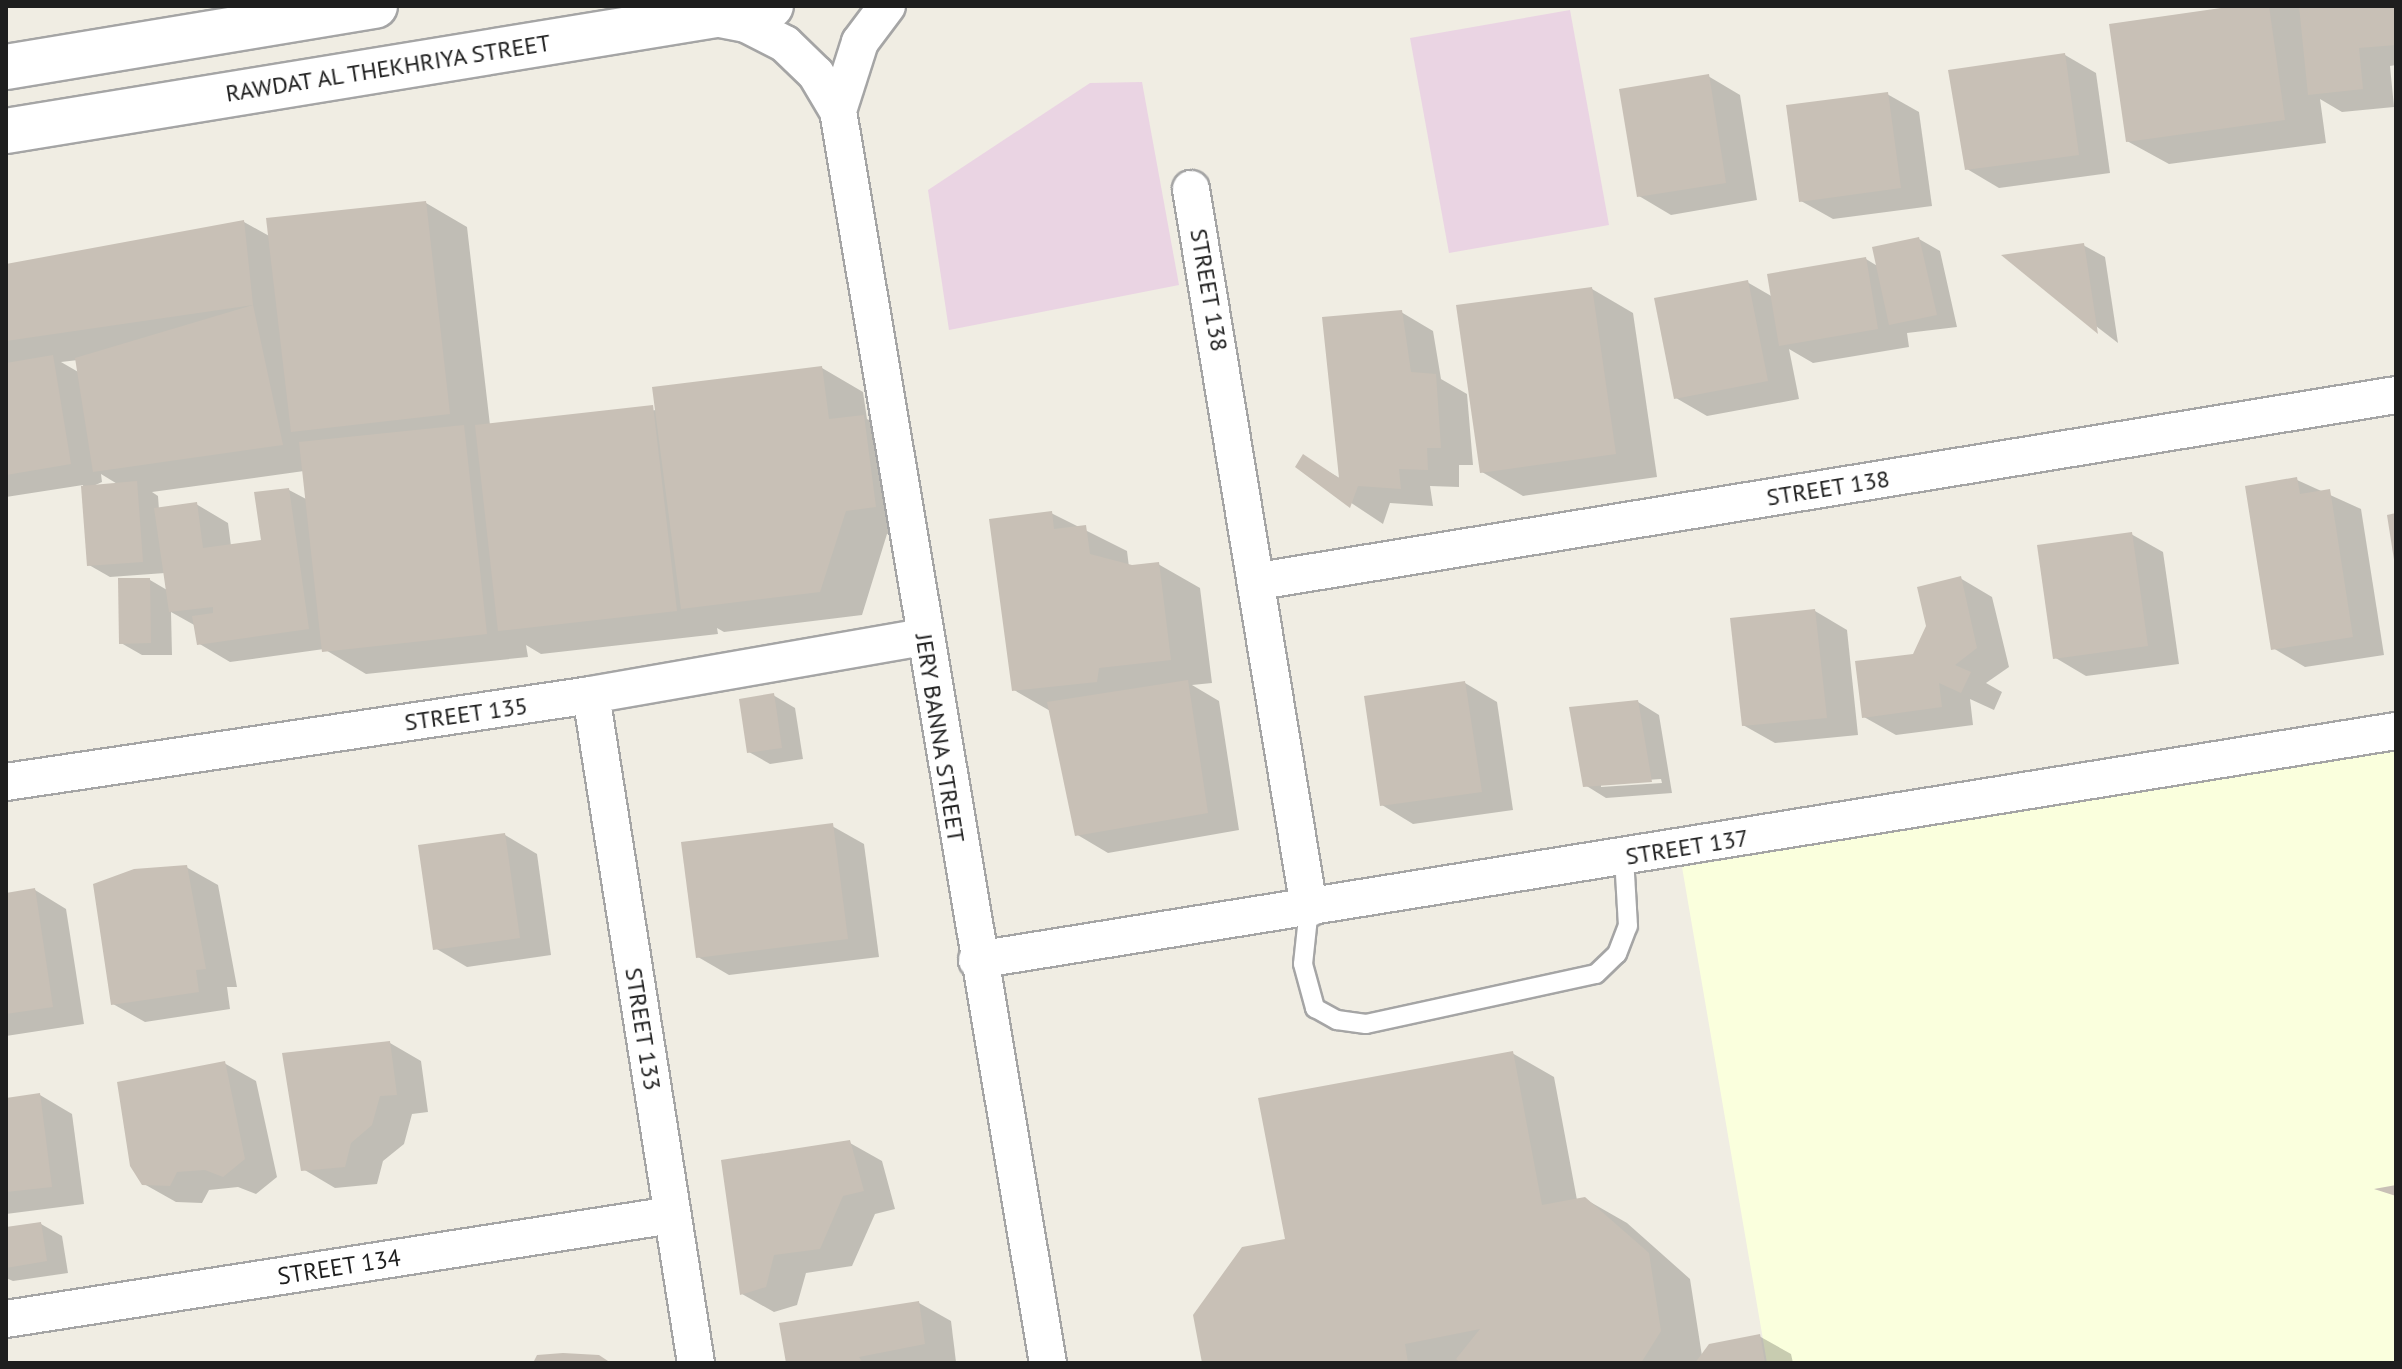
<!DOCTYPE html>
<style>
body{margin:0}
#map{position:relative;width:2402px;height:1369px;overflow:hidden;background:#f0ede3;font-family:"PT Sans",sans-serif}
div>[style]{position:absolute}
[style*='--x']{left:calc(var(--x)*1px);top:calc(var(--y)*1px);width:calc(var(--w)*1px);rotate:calc(var(--a)*1deg)}
.industrial>*{inset:0;background:#ead4e3}
.education>*{inset:0;background:#faffdd}
.shadow>*{inset:0;background:#0003}
.building>*{inset:0;background:#c8c0b6}
.roads{filter:drop-shadow(2px 0 #a5a5a5) drop-shadow(-2px 0 #a5a5a5) drop-shadow(0 2px #a5a5a5) drop-shadow(0 -2px #a5a5a5)}
.service>*{height:18px;margin:-9px;padding:0 9px;transform-origin:9px;border-radius:9px;background:#fff}
.minor>*{height:36px;margin:-18px;padding:0 18px;transform-origin:18px;border-radius:18px;background:#fff}
.tertiary>*{height:44px;margin:-22px;padding:0 22px;transform-origin:22px;border-radius:22px;background:#fff}
span{translate:-50% -50%;white-space:nowrap;text-align:center;line-height:1.15;-webkit-text-stroke:7px #fff;paint-order:stroke}
.street-label{font-size:24px;color:#1e1e1e}
.frame{position:absolute;inset:0;border:8px solid #1e1e1e;pointer-events:none}
</style>
<div id="map">
<div class="industrial">
<div style="clip-path:polygon(1570px 10px,1609px 225px,1449px 253px,1410px 38px)"></div>
<div style="clip-path:polygon(1142px 82px,1179px 285px,949px 330px,928px 190px,1090px 83px)"></div>
</div>
<div class="education">
<div style="clip-path:polygon(2396px 748px,2396px 1363px,1767px 1363px,1682px 867px)"></div>
</div>
<div class="shadow">
<div style="clip-path:polygon(2237px 6px,2396px 6px,2396px 65px,2390px 66px,2394px 107px,2342px 112px,2320px 99px,2326px 143px,2169px 164px,2127px 141px)"></div>
<div style="clip-path:polygon(2065px 55px,2096px 73px,2110px 173px,1999px 188px,1967px 169px)"></div>
<div style="clip-path:polygon(1708px 76px,1740px 95px,1757px 200px,1671px 215px,1639px 196px)"></div>
<div style="clip-path:polygon(1887px 94px,1919px 112px,1932px 206px,1833px 219px,1801px 201px)"></div>
<div style="clip-path:polygon(evenodd,426px 203px,467px 227px,490px 425px,657px 410px,822px 368px,863px 392px,867px 419px,905px 441px,916px 530px,887px 534px,862px 615px,724px 632px,717px 628px,718px 634px,541px 654px,526px 645px,528px 657px,366px 674px,324px 649px,230px 662px,198px 643px,196px 626px,171px 612px,172px 655px,142px 655px,121px 643px,150px 580px,167px 590px,165px 573px,110px 577px,89px 565px,83px 485px,6px 497px,6px 266px,244px 222px,271px 237px,426px 203px,78px 360px,80px 373px,61px 362px,78px 360px,426px 203px,304px 471px,308px 500px,289px 490px,263px 542px,231px 546px,228px 523px,196px 504px,159px 510px,158px 496px,152px 492px,304px 471px,426px 203px,101px 474px,119px 485px,91px 487px,102px 482px,101px 474px)"></div>
<div style="clip-path:polygon(1919px 239px,1940px 251px,1957px 327px,1907px 333px,1909px 347px,1813px 363px,1789px 349px,1799px 399px,1707px 416px,1676px 398px,1747px 282px,1773px 297px,1866px 259px,1879px 267px)"></div>
<div style="clip-path:polygon(2083px 245px,2105px 257px,2118px 343px,2005px 256px)"></div>
<div style="clip-path:polygon(1592px 289px,1633px 313px,1657px 477px,1523px 496px,1482px 472px)"></div>
<div style="clip-path:polygon(1401px 312px,1433px 331px,1441px 379px,1467px 394px,1473px 465px,1459px 465px,1459px 487px,1430px 486px,1433px 506px,1390px 503px,1383px 524px,1297px 467px,1304px 457px,1341px 479px)"></div>
<div style="clip-path:polygon(2297px 480px,2361px 509px,2384px 655px,2305px 667px,2273px 648px)"></div>
<div style="clip-path:polygon(1051px 513px,1127px 551px,1129px 567px,1158px 564px,1200px 588px,1212px 683px,1192px 685px,1219px 701px,1239px 830px,1108px 853px,1076px 834px,1052px 712px,1014px 690px)"></div>
<div style="clip-path:polygon(2131px 534px,2163px 552px,2179px 664px,2086px 676px,2054px 657px)"></div>
<div style="clip-path:polygon(1960px 578px,1992px 597px,2009px 667px,1986px 683px,2002px 692px,1994px 710px,1970px 699px,1973px 725px,1896px 735px,1864px 717px,1914px 656px)"></div>
<div style="clip-path:polygon(1815px 611px,1847px 630px,1858px 735px,1775px 743px,1743px 725px)"></div>
<div style="clip-path:polygon(1465px 683px,1497px 702px,1513px 810px,1413px 824px,1382px 805px)"></div>
<div style="clip-path:polygon(773px 695px,795px 708px,803px 759px,770px 764px,749px 752px)"></div>
<div style="clip-path:polygon(evenodd,1638px 702px,1659px 715px,1672px 793px,1606px 798px,1585px 785px,1638px 702px,1661px 779px,1662px 783px,1601px 787px,1601px 783px,1661px 779px)"></div>
<div style="clip-path:polygon(832px 826px,864px 844px,879px 957px,729px 975px,698px 957px)"></div>
<div style="clip-path:polygon(505px 835px,537px 854px,551px 955px,467px 967px,435px 948px)"></div>
<div style="clip-path:polygon(186px 867px,218px 885px,237px 987px,227px 987px,230px 1009px,145px 1022px,113px 1004px)"></div>
<div style="clip-path:polygon(35px 890px,66px 909px,84px 1024px,6px 1036px,6px 895px)"></div>
<div style="clip-path:polygon(390px 1043px,421px 1061px,428px 1112px,412px 1114px,404px 1144px,383px 1161px,377px 1184px,335px 1188px,303px 1169px)"></div>
<div style="clip-path:polygon(1512px 1053px,1554px 1077px,1577px 1200px,1585px 1199px,1627px 1223px,1690px 1279px,1702px 1356px,1759px 1336px,1791px 1354px,1793px 1363px,1204px 1363px,1287px 1241px)"></div>
<div style="clip-path:polygon(224px 1063px,256px 1081px,277px 1177px,256px 1194px,238px 1187px,209px 1190px,202px 1203px,176px 1202px,144px 1184px)"></div>
<div style="clip-path:polygon(40px 1095px,72px 1114px,84px 1204px,6px 1214px,6px 1100px)"></div>
<div style="clip-path:polygon(850px 1143px,882px 1161px,895px 1209px,875px 1214px,852px 1266px,806px 1273px,797px 1305px,774px 1312px,742px 1294px)"></div>
<div style="clip-path:polygon(41px 1224px,62px 1236px,68px 1273px,13px 1281px,6px 1278px,6px 1229px)"></div>
<div style="clip-path:polygon(919px 1303px,951px 1321px,956px 1362px,788px 1363px)"></div>
</div>
<div class="building">
<div style="clip-path:polygon(2235px 6px,2269px 6px,2285px 120px,2126px 142px,2109px 24px)"></div>
<div style="clip-path:polygon(2299px 6px,2396px 6px,2396px 45px,2359px 48px,2363px 89px,2308px 95px)"></div>
<div style="clip-path:polygon(2065px 53px,2079px 155px,1965px 170px,1948px 70px)"></div>
<div style="clip-path:polygon(1709px 74px,1726px 183px,1637px 197px,1619px 89px)"></div>
<div style="clip-path:polygon(1888px 92px,1901px 188px,1799px 202px,1786px 105px)"></div>
<div style="clip-path:polygon(426px 201px,450px 414px,291px 432px,266px 218px)"></div>
<div style="clip-path:polygon(244px 220px,253px 305px,6px 341px,6px 264px)"></div>
<div style="clip-path:polygon(1919px 237px,1937px 315px,1889px 325px,1872px 247px)"></div>
<div style="clip-path:polygon(2084px 243px,2098px 334px,2001px 255px)"></div>
<div style="clip-path:polygon(1866px 257px,1878px 329px,1779px 346px,1767px 274px)"></div>
<div style="clip-path:polygon(1748px 280px,1768px 381px,1674px 399px,1654px 298px)"></div>
<div style="clip-path:polygon(1592px 287px,1616px 454px,1480px 473px,1456px 305px)"></div>
<div style="clip-path:polygon(253px 305px,283px 445px,93px 472px,75px 358px)"></div>
<div style="clip-path:polygon(1402px 310px,1411px 372px,1436px 374px,1441px 448px,1427px 448px,1428px 470px,1399px 469px,1401px 489px,1358px 486px,1350px 508px,1295px 467px,1303px 454px,1339px 478px,1322px 317px)"></div>
<div style="clip-path:polygon(53px 355px,71px 464px,6px 475px,6px 363px)"></div>
<div style="clip-path:polygon(822px 366px,829px 419px,864px 415px,876px 507px,846px 511px,820px 592px,681px 609px,652px 387px)"></div>
<div style="clip-path:polygon(653px 405px,677px 611px,498px 631px,475px 425px)"></div>
<div style="clip-path:polygon(464px 425px,487px 634px,322px 652px,299px 442px)"></div>
<div style="clip-path:polygon(2297px 477px,2300px 494px,2330px 489px,2353px 637px,2271px 650px,2245px 486px)"></div>
<div style="clip-path:polygon(137px 481px,143px 562px,87px 566px,81px 486px)"></div>
<div style="clip-path:polygon(289px 488px,309px 629px,197px 645px,192px 616px,213px 613px,213px 607px,169px 612px,154px 508px,197px 502px,203px 548px,261px 540px,254px 492px)"></div>
<div style="clip-path:polygon(1052px 511px,1054px 529px,1086px 525px,1090px 554px,1132px 565px,1159px 562px,1171px 660px,1099px 668px,1097px 682px,1012px 691px,989px 519px)"></div>
<div style="clip-path:polygon(2396px 513px,2396px 560px,2394px 560px,2387px 515px)"></div>
<div style="clip-path:polygon(2132px 532px,2148px 646px,2053px 659px,2037px 545px)"></div>
<div style="clip-path:polygon(1961px 576px,1977px 648px,1955px 665px,1971px 672px,1961px 693px,1939px 683px,1942px 707px,1862px 718px,1855px 661px,1913px 654px,1926px 626px,1917px 587px)"></div>
<div style="clip-path:polygon(118px 578px,150px 578px,151px 643px,119px 644px)"></div>
<div style="clip-path:polygon(1815px 609px,1827px 718px,1742px 726px,1730px 618px)"></div>
<div style="clip-path:polygon(1188px 680px,1208px 813px,1075px 836px,1047px 702px)"></div>
<div style="clip-path:polygon(1465px 681px,1482px 792px,1380px 806px,1364px 696px)"></div>
<div style="clip-path:polygon(774px 693px,782px 748px,747px 753px,739px 699px)"></div>
<div style="clip-path:polygon(1638px 700px,1652px 782px,1583px 787px,1569px 707px)"></div>
<div style="clip-path:polygon(833px 823px,848px 939px,696px 958px,681px 842px)"></div>
<div style="clip-path:polygon(505px 833px,520px 938px,433px 950px,418px 845px)"></div>
<div style="clip-path:polygon(187px 865px,206px 969px,196px 970px,199px 992px,111px 1005px,93px 884px,134px 869px)"></div>
<div style="clip-path:polygon(35px 888px,53px 1007px,6px 1014px,6px 893px)"></div>
<div style="clip-path:polygon(390px 1041px,397px 1095px,380px 1096px,372px 1125px,351px 1143px,345px 1167px,301px 1171px,282px 1053px)"></div>
<div style="clip-path:polygon(1513px 1051px,1542px 1205px,1585px 1197px,1649px 1253px,1661px 1331px,1641px 1363px,1461px 1363px,1456px 1359px,1480px 1329px,1405px 1344px,1408px 1363px,1202px 1363px,1193px 1315px,1242px 1247px,1285px 1239px,1258px 1098px)"></div>
<div style="clip-path:polygon(225px 1061px,245px 1159px,223px 1177px,205px 1170px,177px 1172px,170px 1186px,142px 1185px,130px 1166px,117px 1082px)"></div>
<div style="clip-path:polygon(40px 1093px,52px 1187px,6px 1192px,6px 1098px)"></div>
<div style="clip-path:polygon(850px 1140px,864px 1191px,843px 1196px,820px 1249px,774px 1255px,766px 1287px,740px 1295px,721px 1160px)"></div>
<div style="clip-path:polygon(2396px 1185px,2396px 1196px,2374px 1189px)"></div>
<div style="clip-path:polygon(41px 1222px,47px 1261px,6px 1268px,6px 1227px)"></div>
<div style="clip-path:polygon(919px 1301px,925px 1344px,859px 1357px,863px 1363px,786px 1363px,779px 1323px)"></div>
<div style="clip-path:polygon(1760px 1334px,1765px 1363px,1695px 1363px,1709px 1344px)"></div>
<div style="clip-path:polygon(563px 1353px,599px 1355px,611px 1363px,533px 1363px,537px 1355px)"></div>
</div>
<div class="roads">
<div class="service">
<div style="--x:1309;--y:908;--w:56;--a:96.1"></div>
<div style="--x:1303;--y:964;--w:46;--a:74.7"></div>
<div style="--x:1315;--y:1008;--w:25;--a:29"></div>
<div style="--x:1337;--y:1020;--w:29;--a:8"></div>
<div style="--x:1366;--y:1024;--w:235;--a:-12.3"></div>
<div style="--x:1596;--y:974;--w:29;--a:-44"></div>
<div style="--x:1617;--y:954;--w:30;--a:-69"></div>
<div style="--x:1628;--y:926;--w:69;--a:-93.3"></div>
</div>
<div class="minor">
<div style="--x:887;--y:6;--w:45;--a:126.9"></div>
<div style="--x:860;--y:42;--w:72;--a:107.7"></div>
<div style="--x:838;--y:111;--w:1269;--a:80.48"></div>
<div style="--x:710;--y:17;--w:37;--a:11"></div>
<div style="--x:746;--y:24;--w:44;--a:27.1"></div>
<div style="--x:785;--y:44;--w:43;--a:44.1"></div>
<div style="--x:816;--y:74;--w:43;--a:59.3"></div>
<div style="--x:1191;--y:189;--w:729;--a:80.68"></div>
<div style="--x:1259;--y:581;--w:1152;--a:-9.29"></div>
<div style="--x:591;--y:695;--w:676;--a:81.07"></div>
<div style="--x:6;--y:782;--w:591;--a:-8.46"></div>
<div style="--x:591;--y:695;--w:338;--a:-9.9"></div>
<div style="--x:977;--y:960;--w:1437;--a:-9.17"></div>
<div style="--x:6;--y:1319;--w:674;--a:-8.88"></div>
</div>
<div class="tertiary">
<div style="--x:6;--y:67;--w:374;--a:-9.4"></div>
<div style="--x:6;--y:131;--w:775;--a:-9.28"></div>
</div>
</div>
<div class="street-label">
<span style="left:388px;top:68px;rotate:-9deg">RAWDAT AL THEKHRIYA STREET</span>
<span style="left:1209px;top:290px;rotate:80deg">STREET 138</span>
<span style="left:1828px;top:488px;rotate:-9deg">STREET 138</span>
<span style="left:466px;top:714px;rotate:-8deg">STREET 135</span>
<span style="left:940px;top:738px;rotate:81deg">JERY BANNA STREET</span>
<span style="left:1687px;top:847px;rotate:-9deg">STREET 137</span>
<span style="left:643px;top:1029px;rotate:81deg">STREET 133</span>
<span style="left:339px;top:1267px;rotate:-9deg">STREET 134</span>
</div>
<div class="frame"></div>
</div>
